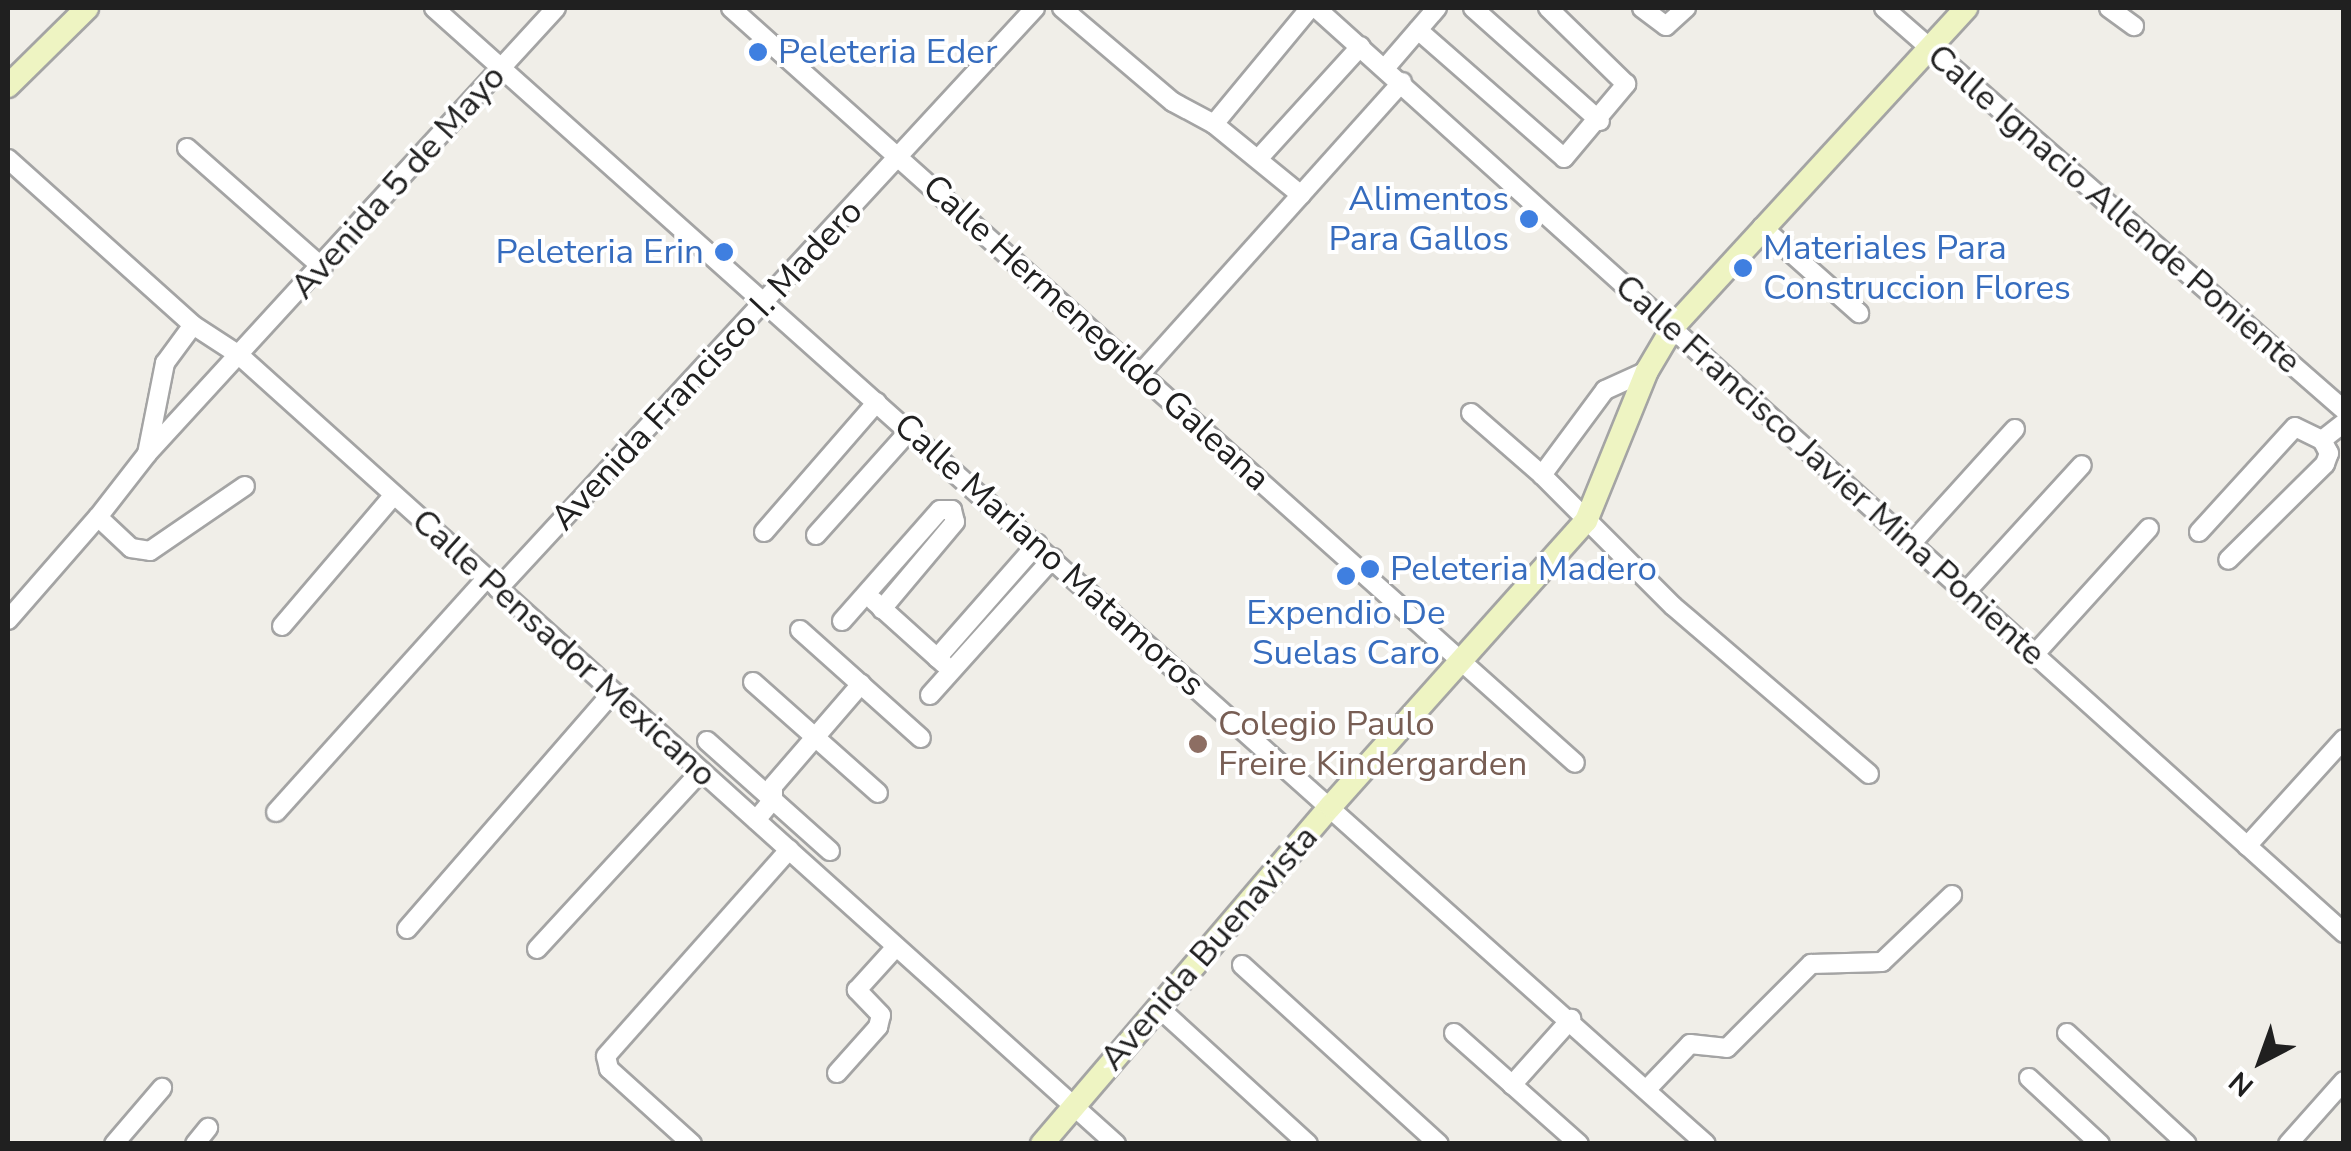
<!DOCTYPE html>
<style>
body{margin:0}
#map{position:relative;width:2351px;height:1151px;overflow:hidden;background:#f0eee8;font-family:"Nunito Sans",sans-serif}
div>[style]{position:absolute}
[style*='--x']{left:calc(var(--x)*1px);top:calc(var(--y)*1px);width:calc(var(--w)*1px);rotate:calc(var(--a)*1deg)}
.roads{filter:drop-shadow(2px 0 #a4a4a4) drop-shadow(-2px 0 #a4a4a4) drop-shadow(0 2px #a4a4a4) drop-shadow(0 -2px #a4a4a4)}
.minor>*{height:18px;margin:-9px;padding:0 9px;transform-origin:9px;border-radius:9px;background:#fff}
.secondary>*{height:22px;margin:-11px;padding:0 11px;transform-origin:11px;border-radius:11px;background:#eef4c2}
.dots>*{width:28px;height:28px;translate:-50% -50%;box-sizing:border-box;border:5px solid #fff;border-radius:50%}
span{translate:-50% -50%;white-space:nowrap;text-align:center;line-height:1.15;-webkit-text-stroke:8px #fff;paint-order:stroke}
.shop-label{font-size:35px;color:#366cbe}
.left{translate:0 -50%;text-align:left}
.right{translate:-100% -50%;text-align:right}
.street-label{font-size:35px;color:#202020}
.education-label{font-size:35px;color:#785e54}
.frame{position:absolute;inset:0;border:10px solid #202020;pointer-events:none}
.north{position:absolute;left:2211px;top:1011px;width:100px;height:100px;-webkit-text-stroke:8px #fff;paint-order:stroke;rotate:221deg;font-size:28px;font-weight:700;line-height:40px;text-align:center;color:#202020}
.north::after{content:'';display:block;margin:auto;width:35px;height:45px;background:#202020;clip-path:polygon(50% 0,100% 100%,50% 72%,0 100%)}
</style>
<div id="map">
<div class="roads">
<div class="minor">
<div style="--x:434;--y:8;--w:1705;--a:41.77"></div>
<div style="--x:731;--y:8;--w:1132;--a:41.81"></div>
<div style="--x:1062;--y:8;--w:145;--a:40.3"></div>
<div style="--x:1173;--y:102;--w:47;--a:28.2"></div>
<div style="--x:1316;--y:8;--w:1383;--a:41.98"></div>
<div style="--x:1473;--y:8;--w:170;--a:41.7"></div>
<div style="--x:1642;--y:8;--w:30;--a:37"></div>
<div style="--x:1666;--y:26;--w:27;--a:-42"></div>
<div style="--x:1884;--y:8;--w:611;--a:41.15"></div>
<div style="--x:2109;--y:8;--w:31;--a:36"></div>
<div style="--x:1418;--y:30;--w:194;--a:41.2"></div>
<div style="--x:1564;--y:158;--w:97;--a:-50"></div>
<div style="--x:1626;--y:84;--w:109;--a:-135.7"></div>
<div style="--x:1386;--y:67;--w:78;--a:-49.2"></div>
<div style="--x:187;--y:148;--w:181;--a:41.4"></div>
<div style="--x:1259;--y:158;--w:151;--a:-47.7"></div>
<div style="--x:8;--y:159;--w:249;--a:41.9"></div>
<div style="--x:193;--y:325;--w:55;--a:33.1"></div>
<div style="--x:239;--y:355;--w:1180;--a:41.98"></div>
<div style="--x:1301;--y:195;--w:112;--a:-140.8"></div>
<div style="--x:1214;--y:124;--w:151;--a:-50.4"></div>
<div style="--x:1762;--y:227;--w:130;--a:41.6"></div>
<div style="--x:1647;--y:371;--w:46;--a:155.7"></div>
<div style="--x:1605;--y:390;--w:106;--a:126.5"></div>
<div style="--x:1542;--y:475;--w:185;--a:45"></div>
<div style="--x:1673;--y:606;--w:258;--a:40.6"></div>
<div style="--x:1141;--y:373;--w:391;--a:-48.1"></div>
<div style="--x:1471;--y:413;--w:94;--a:41.1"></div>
<div style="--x:2322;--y:440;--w:28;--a:-38"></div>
<div style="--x:147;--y:454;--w:605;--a:-47.48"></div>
<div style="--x:98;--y:517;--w:80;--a:-52.1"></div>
<div style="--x:147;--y:454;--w:93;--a:-78.8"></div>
<div style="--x:165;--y:363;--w:47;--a:-53.6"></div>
<div style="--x:764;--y:532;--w:172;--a:-49"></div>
<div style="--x:2199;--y:532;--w:142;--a:-47.6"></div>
<div style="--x:2295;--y:427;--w:30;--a:26"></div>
<div style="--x:2322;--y:440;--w:15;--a:62"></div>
<div style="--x:2329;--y:453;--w:12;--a:110"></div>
<div style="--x:2325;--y:464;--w:136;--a:135.3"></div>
<div style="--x:816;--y:535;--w:140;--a:-48.2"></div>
<div style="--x:1911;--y:544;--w:155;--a:-47.9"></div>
<div style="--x:498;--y:589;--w:791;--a:-47.25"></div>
<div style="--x:1965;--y:593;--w:173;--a:-47.6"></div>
<div style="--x:874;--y:601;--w:94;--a:42"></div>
<div style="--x:8;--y:620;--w:137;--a:-48.9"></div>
<div style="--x:98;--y:517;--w:45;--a:43.2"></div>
<div style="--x:131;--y:548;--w:19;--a:9"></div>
<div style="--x:150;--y:551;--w:115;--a:-34.4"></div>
<div style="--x:842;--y:621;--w:148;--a:-48.6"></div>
<div style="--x:940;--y:510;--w:12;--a:0"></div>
<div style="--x:952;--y:510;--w:12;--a:76"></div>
<div style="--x:955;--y:522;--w:114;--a:130"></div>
<div style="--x:282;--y:626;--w:172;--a:-49.5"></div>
<div style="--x:800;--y:630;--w:162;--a:41.8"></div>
<div style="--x:2034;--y:655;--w:171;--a:-47.8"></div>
<div style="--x:937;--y:658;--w:152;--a:-48.7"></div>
<div style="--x:753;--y:682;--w:167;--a:41.6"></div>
<div style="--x:930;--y:695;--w:184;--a:-48.1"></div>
<div style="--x:707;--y:741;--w:165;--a:41.8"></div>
<div style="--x:276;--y:812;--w:315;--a:-48"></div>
<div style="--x:756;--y:820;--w:26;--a:-50"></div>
<div style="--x:773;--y:800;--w:14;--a:-90"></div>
<div style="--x:773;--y:786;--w:135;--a:-49.2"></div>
<div style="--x:2247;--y:846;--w:144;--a:-47.8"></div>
<div style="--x:407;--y:929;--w:314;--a:-49"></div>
<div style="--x:537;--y:949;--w:242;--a:-47.3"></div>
<div style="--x:1242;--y:965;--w:266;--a:42.3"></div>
<div style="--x:1158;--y:1007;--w:203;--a:42.4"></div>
<div style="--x:1454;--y:1033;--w:167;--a:41.6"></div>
<div style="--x:2067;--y:1033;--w:163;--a:42.8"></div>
<div style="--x:837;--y:1073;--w:62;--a:-48.3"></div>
<div style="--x:878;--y:1027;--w:12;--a:-76"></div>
<div style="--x:881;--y:1015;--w:35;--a:-134"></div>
<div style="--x:857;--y:990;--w:58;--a:-47.8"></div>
<div style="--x:2029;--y:1078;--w:97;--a:42.9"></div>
<div style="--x:1512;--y:1085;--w:89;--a:-48.2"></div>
<div style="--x:1648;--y:1088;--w:61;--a:-46.3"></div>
<div style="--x:1690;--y:1044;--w:37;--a:6"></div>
<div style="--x:1727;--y:1048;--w:119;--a:-45"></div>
<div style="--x:1811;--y:964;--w:71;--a:-1.6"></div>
<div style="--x:1882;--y:962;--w:97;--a:-43.7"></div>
<div style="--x:114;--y:1144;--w:74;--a:-49.4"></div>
<div style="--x:195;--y:1144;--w:21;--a:-51"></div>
<div style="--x:692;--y:1144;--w:112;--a:-137.9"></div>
<div style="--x:609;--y:1069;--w:13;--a:-103"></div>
<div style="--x:606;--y:1056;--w:276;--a:-48.4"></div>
<div style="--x:2288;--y:1144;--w:84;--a:-48.4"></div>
</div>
<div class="secondary">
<div style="--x:8;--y:86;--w:111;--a:-44.6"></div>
<div style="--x:1042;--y:1144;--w:445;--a:-49.5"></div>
<div style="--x:1331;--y:806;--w:382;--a:-48.2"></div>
<div style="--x:1586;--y:521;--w:162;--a:-67.9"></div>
<div style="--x:1647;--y:371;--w:51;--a:-59.4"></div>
<div style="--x:1673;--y:327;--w:433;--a:-47.4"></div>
</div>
</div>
<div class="dots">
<div style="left:758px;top:52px;background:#3f7fe0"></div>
<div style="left:1529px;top:219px;background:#3f7fe0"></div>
<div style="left:724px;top:252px;background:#3f7fe0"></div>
<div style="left:1743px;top:268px;background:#3f7fe0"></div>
<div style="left:1370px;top:569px;background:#3f7fe0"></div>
<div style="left:1346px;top:576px;background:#3f7fe0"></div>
<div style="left:1198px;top:744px;background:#8d6e63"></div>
</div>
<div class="shop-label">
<span class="left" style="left:778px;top:52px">Peleteria Eder</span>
<span class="right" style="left:1509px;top:219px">Alimentos<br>Para Gallos</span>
<span class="left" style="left:1763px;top:268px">Materiales Para<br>Construccion Flores</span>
<span class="right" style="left:704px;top:252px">Peleteria Erin</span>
<span class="left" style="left:1390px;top:569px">Peleteria Madero</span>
<span style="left:1346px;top:633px">Expendio De<br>Suelas Caro</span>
</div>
<div class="street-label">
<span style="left:398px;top:182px;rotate:-48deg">Avenida 5 de Mayo</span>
<span style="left:2114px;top:209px;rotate:41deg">Calle Ignacio Allende Poniente</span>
<span style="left:1096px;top:333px;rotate:42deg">Calle Hermenegildo Galeana</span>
<span style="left:707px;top:365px;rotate:-47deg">Avenida Francisco I. Madero</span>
<span style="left:1830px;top:470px;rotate:42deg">Calle Francisco Javier Mina Poniente</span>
<span style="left:1049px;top:555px;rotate:42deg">Calle Mariano Matamoros</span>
<span style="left:564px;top:648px;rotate:42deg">Calle Pensador Mexicano</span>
<span style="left:1209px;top:948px;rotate:-49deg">Avenida Buenavista</span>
</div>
<div class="education-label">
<span class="left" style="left:1218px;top:744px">Colegio Paulo<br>Freire Kindergarden</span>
</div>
<div class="frame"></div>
<div class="north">N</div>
</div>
